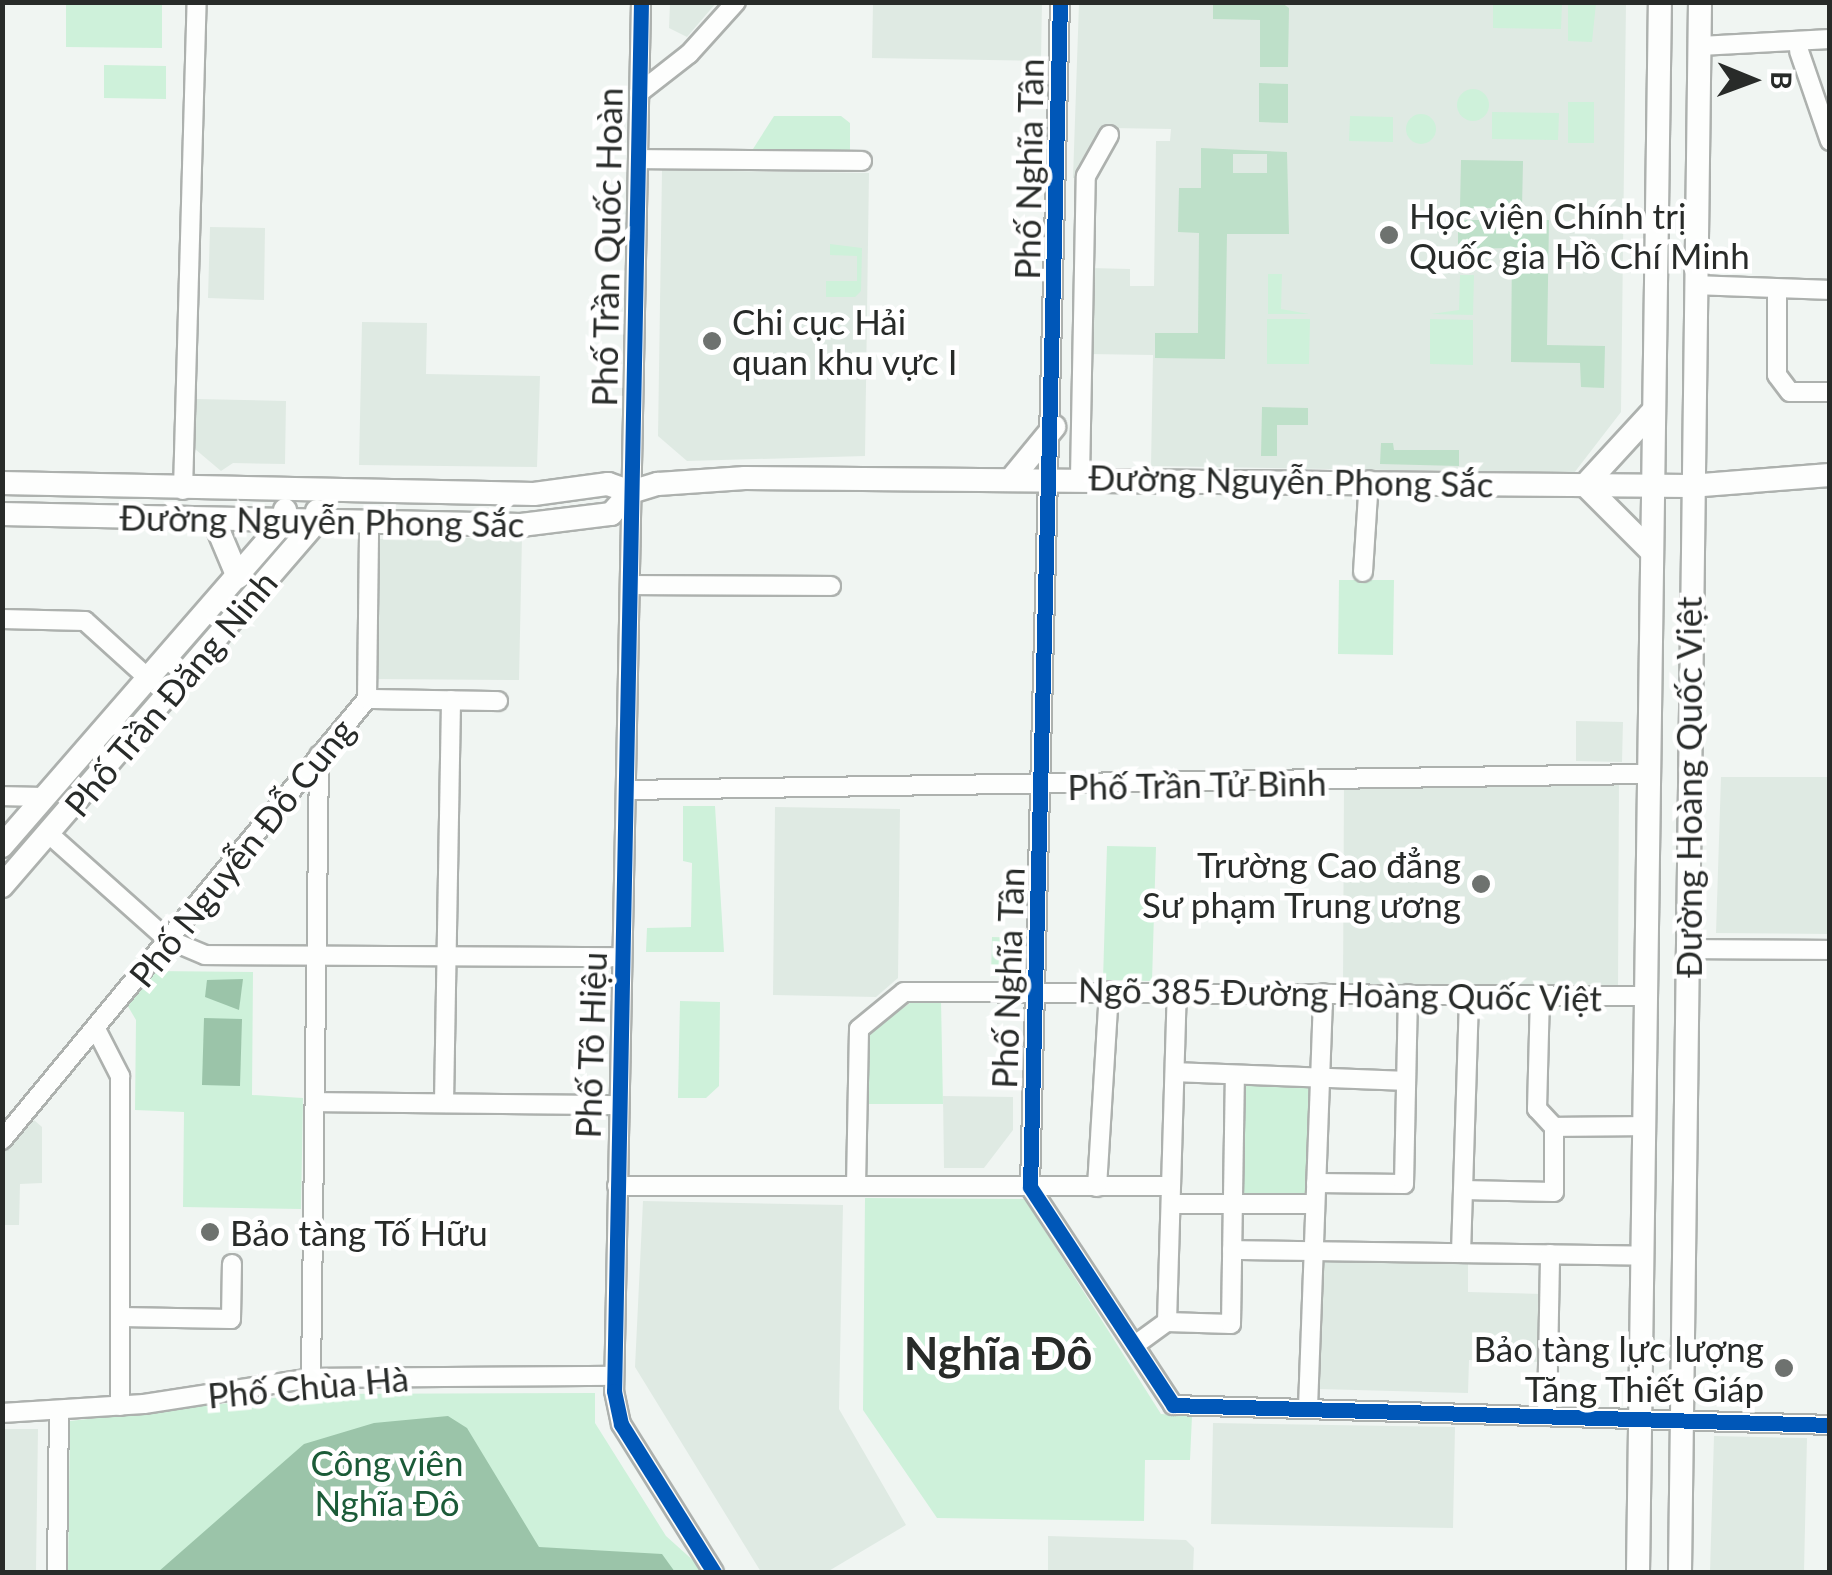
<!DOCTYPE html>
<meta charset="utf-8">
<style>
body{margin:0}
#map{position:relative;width:1832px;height:1575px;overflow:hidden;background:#f0f5f2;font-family:Lato,sans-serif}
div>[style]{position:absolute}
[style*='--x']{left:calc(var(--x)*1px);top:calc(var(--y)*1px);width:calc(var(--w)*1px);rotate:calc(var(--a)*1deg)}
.built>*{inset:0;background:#dfeae3}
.green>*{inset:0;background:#cef1da}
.round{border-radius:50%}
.forest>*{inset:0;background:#bee0c9}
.water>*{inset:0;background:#9bc4a9}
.roads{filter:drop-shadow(2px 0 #adb1ae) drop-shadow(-2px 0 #adb1ae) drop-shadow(0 2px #adb1ae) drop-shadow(0 -2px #adb1ae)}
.minor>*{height:18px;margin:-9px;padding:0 9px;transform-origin:9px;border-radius:9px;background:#fdfefd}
.major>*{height:22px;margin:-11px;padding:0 11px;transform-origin:11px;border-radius:11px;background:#fdfefd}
.cycleway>*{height:15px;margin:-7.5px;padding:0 7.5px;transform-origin:7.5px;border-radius:7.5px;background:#0057b8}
.dots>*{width:28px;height:28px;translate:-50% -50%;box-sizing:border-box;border:5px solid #fff;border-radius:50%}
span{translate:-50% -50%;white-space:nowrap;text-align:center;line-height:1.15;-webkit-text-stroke:9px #fff;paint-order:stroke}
.street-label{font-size:35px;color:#282b29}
.poi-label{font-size:35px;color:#282b29}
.left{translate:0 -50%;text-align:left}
.right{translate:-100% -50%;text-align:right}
.park-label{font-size:35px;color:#1b5b38}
.district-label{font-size:45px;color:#282b29;font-weight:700}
.frame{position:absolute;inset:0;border:5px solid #282b29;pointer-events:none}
.north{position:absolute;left:1702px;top:30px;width:100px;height:100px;-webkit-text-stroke:8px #fff;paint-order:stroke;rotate:91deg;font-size:28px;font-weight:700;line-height:40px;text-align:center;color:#282b29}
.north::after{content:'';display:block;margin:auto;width:35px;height:45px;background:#282b29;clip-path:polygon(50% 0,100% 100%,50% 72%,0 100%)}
</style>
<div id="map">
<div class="built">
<div style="clip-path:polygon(670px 3px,716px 3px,687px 37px,669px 28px)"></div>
<div style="clip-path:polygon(873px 3px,1042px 3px,1041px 61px,872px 58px)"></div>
<div style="clip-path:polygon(1079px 3px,1626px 3px,1621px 412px,1574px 473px,1151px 466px,1153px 355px,1088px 354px,1090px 268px,1130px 269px,1130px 286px,1154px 286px,1156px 141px,1170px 141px,1171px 129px,1111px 128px,1081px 178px,1073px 178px)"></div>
<div style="clip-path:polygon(662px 170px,869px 173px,865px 456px,687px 461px,658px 436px)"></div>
<div style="clip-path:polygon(210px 227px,265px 228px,264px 300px,208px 298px)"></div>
<div style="clip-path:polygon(362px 322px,427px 323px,426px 374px,540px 376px,537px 467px,359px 465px)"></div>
<div style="clip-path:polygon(196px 399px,286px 401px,285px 464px,233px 463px,221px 471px,195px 449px)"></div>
<div style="clip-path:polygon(522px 537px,519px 680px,373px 679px,376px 539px)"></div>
<div style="clip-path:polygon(1576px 721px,1623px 722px,1622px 762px,1576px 761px)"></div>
<div style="clip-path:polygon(1721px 777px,1829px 777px,1829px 934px,1716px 933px)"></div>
<div style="clip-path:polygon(1344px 781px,1619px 782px,1618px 987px,1343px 986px)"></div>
<div style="clip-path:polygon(775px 807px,900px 809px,898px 978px,876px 997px,773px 995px)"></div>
<div style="clip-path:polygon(943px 1096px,1013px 1097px,1013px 1130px,984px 1168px,944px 1168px)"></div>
<div style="clip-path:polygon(34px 1120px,42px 1127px,42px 1183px,20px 1184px,19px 1225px,3px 1225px,3px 1153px)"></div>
<div style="clip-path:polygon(643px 1201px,843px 1205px,839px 1409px,906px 1525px,827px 1572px,761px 1572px,635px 1367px)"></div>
<div style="clip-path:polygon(1320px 1258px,1468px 1261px,1468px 1292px,1542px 1294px,1541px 1362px,1469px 1360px,1468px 1393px,1318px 1389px)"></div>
<div style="clip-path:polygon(1213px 1423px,1455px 1427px,1453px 1528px,1211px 1524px)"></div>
<div style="clip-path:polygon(3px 1429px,38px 1429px,36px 1572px,3px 1572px)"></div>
<div style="clip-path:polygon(1714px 1436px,1807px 1438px,1804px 1572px,1710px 1572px)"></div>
<div style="clip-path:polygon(1048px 1536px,1186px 1540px,1194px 1548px,1193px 1572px,1048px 1572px)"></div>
</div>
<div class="green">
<div style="clip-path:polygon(66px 3px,162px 3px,162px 48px,66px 47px)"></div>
<div style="clip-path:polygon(1493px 3px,1562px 3px,1561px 29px,1493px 28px)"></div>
<div style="clip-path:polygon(1568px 3px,1596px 3px,1592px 42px,1568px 41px)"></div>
<div style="clip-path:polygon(104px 65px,166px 66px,166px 99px,104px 98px)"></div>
<div class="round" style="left:1457px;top:89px;width:32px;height:32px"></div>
<div style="clip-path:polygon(1568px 102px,1594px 102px,1594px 143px,1568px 143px)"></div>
<div style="clip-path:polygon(1492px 112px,1559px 113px,1558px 140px,1492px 139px)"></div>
<div class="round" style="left:1406px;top:114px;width:30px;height:30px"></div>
<div style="clip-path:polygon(774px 116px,841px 116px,850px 123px,850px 150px,753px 149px)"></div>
<div style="clip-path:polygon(1350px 116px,1393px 117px,1393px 142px,1349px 141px)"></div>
<div style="clip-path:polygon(830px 244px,862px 248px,861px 291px,855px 297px,826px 297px,826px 281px,857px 281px,857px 256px,830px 255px)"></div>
<div style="clip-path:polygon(1268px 274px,1282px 274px,1281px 309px,1309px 314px,1268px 314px)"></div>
<div style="clip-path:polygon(1460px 275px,1474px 275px,1473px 315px,1431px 314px,1459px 310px)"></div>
<div style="clip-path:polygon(1267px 319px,1310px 319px,1309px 364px,1267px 364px)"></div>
<div style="clip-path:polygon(1430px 319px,1473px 320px,1473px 365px,1430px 364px)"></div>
<div style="clip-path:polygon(1339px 580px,1394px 580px,1393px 655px,1338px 654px)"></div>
<div style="clip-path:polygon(683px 806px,715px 806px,724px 952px,646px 952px,647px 928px,691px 927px,692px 863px,683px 861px)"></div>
<div style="clip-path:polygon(1107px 846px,1156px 847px,1152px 981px,1103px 980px)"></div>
<div style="clip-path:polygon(992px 937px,1028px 938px,1027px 977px,991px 977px)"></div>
<div style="clip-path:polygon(154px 971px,253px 972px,252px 1095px,303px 1098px,301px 1209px,183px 1207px,184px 1112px,135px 1110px,136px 1020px,126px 1003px)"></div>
<div style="clip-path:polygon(914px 1000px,941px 1000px,943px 1104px,867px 1104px,868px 1034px)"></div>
<div style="clip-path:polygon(680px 1001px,720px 1002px,719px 1086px,706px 1098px,678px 1098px)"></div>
<div style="clip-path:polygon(1242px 1082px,1310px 1083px,1307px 1196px,1239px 1195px)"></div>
<div style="clip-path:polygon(865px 1198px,1025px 1199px,1161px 1414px,1192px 1416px,1190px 1460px,1145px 1460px,1144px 1521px,937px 1518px,863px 1410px)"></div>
<div style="clip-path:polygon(595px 1393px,595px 1423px,666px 1536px,706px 1572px,68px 1572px,70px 1421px,308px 1394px)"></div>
</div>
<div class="forest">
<div style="clip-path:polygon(1213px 3px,1282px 3px,1289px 8px,1288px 67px,1260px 67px,1260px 20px,1213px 19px)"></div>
<div style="clip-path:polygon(1259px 83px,1288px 84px,1288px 123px,1259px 122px)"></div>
<div style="clip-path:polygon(evenodd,1201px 148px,1287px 152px,1289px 234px,1227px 234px,1225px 359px,1155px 358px,1155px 333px,1198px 333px,1199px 233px,1178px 232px,1179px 188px,1201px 188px,1201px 148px,1233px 154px,1267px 154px,1267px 173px,1233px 173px,1233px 154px)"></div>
<div style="clip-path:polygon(1461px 160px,1523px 161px,1522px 208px,1460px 208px)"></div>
<div style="clip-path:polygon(1458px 220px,1549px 220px,1547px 345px,1605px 346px,1604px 388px,1581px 387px,1580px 363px,1511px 362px,1512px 248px,1458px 249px)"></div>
<div style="clip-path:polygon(1262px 407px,1308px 408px,1308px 425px,1277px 425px,1277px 456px,1261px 456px)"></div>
<div style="clip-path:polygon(1381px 443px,1393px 443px,1394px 450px,1459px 450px,1459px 466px,1380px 464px)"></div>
</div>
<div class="water">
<div style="clip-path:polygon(243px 979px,239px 1010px,205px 997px,207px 980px)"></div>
<div style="clip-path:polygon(204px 1018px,242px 1019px,240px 1086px,202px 1085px)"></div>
<div style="clip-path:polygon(448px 1416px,467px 1428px,539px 1547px,662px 1554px,675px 1572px,158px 1572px,304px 1444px,374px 1423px)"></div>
</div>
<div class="roads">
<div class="minor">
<div style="--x:641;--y:2;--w:1389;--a:91.11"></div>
<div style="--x:614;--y:1391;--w:34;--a:78"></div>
<div style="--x:621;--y:1424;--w:175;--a:57.9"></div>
<div style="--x:1060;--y:2;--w:1185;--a:91.45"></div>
<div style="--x:1030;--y:1187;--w:261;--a:56.7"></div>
<div style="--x:1173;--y:1405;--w:657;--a:1.74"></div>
<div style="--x:1700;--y:46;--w:130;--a:-3.1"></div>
<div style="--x:1799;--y:51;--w:95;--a:71"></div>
<div style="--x:639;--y:93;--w:63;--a:-38"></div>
<div style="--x:689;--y:54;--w:70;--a:-47.9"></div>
<div style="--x:638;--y:159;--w:224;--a:0.5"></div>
<div style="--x:1695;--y:285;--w:135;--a:2.1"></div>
<div style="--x:1777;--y:290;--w:85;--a:90"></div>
<div style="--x:1777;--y:375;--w:21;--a:53"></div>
<div style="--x:1790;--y:392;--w:40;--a:0"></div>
<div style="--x:1080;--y:477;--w:301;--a:-88.9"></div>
<div style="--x:1086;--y:176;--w:47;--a:-60.7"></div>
<div style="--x:183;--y:490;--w:488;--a:-88.4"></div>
<div style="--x:1363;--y:572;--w:92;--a:-86.3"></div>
<div style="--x:630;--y:585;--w:201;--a:0.3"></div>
<div style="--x:2;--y:619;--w:83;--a:1.4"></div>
<div style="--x:85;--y:621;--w:88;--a:42.2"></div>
<div style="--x:367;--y:699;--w:131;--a:0.9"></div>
<div style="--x:626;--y:790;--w:1022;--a:-0.9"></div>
<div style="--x:2;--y:796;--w:44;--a:1.3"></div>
<div style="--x:49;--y:834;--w:158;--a:41.7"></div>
<div style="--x:167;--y:939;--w:41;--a:22.8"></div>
<div style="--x:205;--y:955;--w:417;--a:0.3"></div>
<div style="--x:1686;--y:949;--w:144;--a:0.4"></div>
<div style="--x:97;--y:1031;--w:51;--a:62.9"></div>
<div style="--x:120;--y:1076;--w:330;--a:90"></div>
<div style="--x:1175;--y:1072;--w:231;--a:2.2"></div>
<div style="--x:315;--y:1102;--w:302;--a:0.6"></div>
<div style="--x:444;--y:1103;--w:403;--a:-89"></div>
<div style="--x:1554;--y:1127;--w:90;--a:-0.6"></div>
<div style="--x:2;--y:1140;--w:572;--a:-50.39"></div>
<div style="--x:367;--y:699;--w:176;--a:-89.3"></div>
<div style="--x:1316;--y:1183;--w:88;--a:0.7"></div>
<div style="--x:1404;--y:1184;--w:190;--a:-88.8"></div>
<div style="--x:617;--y:1186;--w:554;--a:0"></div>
<div style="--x:856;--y:1186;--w:157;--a:-88.9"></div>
<div style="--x:859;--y:1029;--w:58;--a:-39.4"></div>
<div style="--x:904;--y:992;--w:741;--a:0.31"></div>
<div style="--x:1097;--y:1187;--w:196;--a:-86.5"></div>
<div style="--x:1463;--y:1190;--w:91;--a:1.3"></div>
<div style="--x:1554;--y:1192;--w:65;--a:-90"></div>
<div style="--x:1554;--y:1127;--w:25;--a:-133"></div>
<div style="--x:1537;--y:1109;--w:114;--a:-88.5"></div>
<div style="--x:1171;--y:1204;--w:144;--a:0"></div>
<div style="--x:1232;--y:1250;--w:410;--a:0.8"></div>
<div style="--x:1461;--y:1253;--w:258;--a:-88.2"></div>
<div style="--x:121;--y:1317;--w:110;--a:1"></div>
<div style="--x:231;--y:1319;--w:55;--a:-89"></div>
<div style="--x:1167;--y:1322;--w:330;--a:-88.3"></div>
<div style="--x:1135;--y:1345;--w:39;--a:-36"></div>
<div style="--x:1167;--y:1322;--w:64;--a:1.8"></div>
<div style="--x:1231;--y:1324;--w:249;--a:-89.1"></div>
<div style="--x:311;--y:1378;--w:623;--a:-89.26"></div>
<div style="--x:1308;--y:1408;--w:415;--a:-87.9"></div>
<div style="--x:2;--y:1413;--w:142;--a:-3.6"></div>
<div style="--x:144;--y:1404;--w:169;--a:-8.8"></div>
<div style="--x:311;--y:1378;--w:303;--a:-0.4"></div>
<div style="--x:1547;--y:1416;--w:162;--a:-88.9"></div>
<div style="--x:57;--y:1572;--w:160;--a:-89.3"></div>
</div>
<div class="major">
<div style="--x:1013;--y:477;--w:65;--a:-50.6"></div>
<div style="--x:2;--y:483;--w:532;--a:1.18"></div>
<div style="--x:534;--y:494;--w:75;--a:-7.7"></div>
<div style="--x:608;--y:484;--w:24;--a:19"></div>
<div style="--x:1585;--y:485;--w:100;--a:-47.4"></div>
<div style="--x:1585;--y:485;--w:93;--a:45"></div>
<div style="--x:2;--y:514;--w:519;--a:1.21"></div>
<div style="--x:521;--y:525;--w:91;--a:-7"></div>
<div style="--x:611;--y:514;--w:30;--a:-48"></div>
<div style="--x:631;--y:492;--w:28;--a:-17"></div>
<div style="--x:658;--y:484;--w:87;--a:-3.9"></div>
<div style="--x:745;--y:478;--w:945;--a:0.49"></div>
<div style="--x:1690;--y:486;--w:140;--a:-4.5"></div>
<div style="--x:214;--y:520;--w:62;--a:67.2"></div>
<div style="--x:2;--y:846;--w:432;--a:-49"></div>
<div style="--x:285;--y:520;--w:10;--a:-90"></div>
<div style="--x:2;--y:886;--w:482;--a:-49.2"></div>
<div style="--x:317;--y:521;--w:10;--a:-90"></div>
<div style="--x:1638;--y:1572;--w:1570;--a:-89.2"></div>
<div style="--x:1680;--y:1572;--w:1570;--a:-89.27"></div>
</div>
</div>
<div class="cycleway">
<div style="--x:641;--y:2;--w:1389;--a:91.11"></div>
<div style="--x:614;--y:1391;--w:34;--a:78"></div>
<div style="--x:621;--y:1424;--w:175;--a:57.9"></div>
<div style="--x:1060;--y:2;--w:1185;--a:91.45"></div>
<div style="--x:1030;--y:1187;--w:261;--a:56.7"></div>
<div style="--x:1173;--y:1405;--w:657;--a:1.74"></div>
</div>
<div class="dots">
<div style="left:1389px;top:235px;background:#6e726f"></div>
<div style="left:712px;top:341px;background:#6e726f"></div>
<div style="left:1481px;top:884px;background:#6e726f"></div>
<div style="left:210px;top:1232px;background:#6e726f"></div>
<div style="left:1784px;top:1368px;background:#6e726f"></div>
</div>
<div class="street-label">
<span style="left:1028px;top:169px;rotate:-89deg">Phố Nghĩa Tân</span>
<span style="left:606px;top:247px;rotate:-89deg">Phố Trần Quốc Hoàn</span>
<span style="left:1291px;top:480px;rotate:1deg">Đường Nguyễn Phong Sắc</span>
<span style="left:322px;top:520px;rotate:1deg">Đường Nguyễn Phong Sắc</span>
<span style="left:170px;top:693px;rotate:-50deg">Phố Trần Đăng Ninh</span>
<span style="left:1197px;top:784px;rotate:-1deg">Phố Trần Tử Bình</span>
<span style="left:1688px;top:787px;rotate:-90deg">Đường Hoàng Quốc Việt</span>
<span style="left:241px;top:852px;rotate:-51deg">Phố Nguyễn Đỗ Cung</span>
<span style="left:1007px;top:978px;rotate:-88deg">Phố Nghĩa Tân</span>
<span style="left:1340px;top:993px;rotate:1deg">Ngõ 385 Đường Hoàng Quốc Việt</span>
<span style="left:590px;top:1045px;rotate:-88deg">Phố Tô Hiệu</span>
<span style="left:308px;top:1386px;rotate:-5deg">Phố Chùa Hà</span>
</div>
<div class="poi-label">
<span class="left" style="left:1409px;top:235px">Học viện Chính trị<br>Quốc gia Hồ Chí Minh</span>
<span class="left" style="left:732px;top:341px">Chi cục Hải<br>quan khu vực I</span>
<span class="right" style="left:1461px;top:884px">Trường Cao đẳng<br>Sư phạm Trung ương</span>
<span class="left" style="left:230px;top:1232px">Bảo tàng Tố Hữu</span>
<span class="right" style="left:1764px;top:1368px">Bảo tàng lực lượng<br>Tăng Thiết Giáp</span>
</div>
<div class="park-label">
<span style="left:387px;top:1482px">Công viên<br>Nghĩa Đô</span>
</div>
<div class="district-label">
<span style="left:998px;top:1354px">Nghĩa Đô</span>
</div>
<div class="frame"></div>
<div class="north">B</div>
</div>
